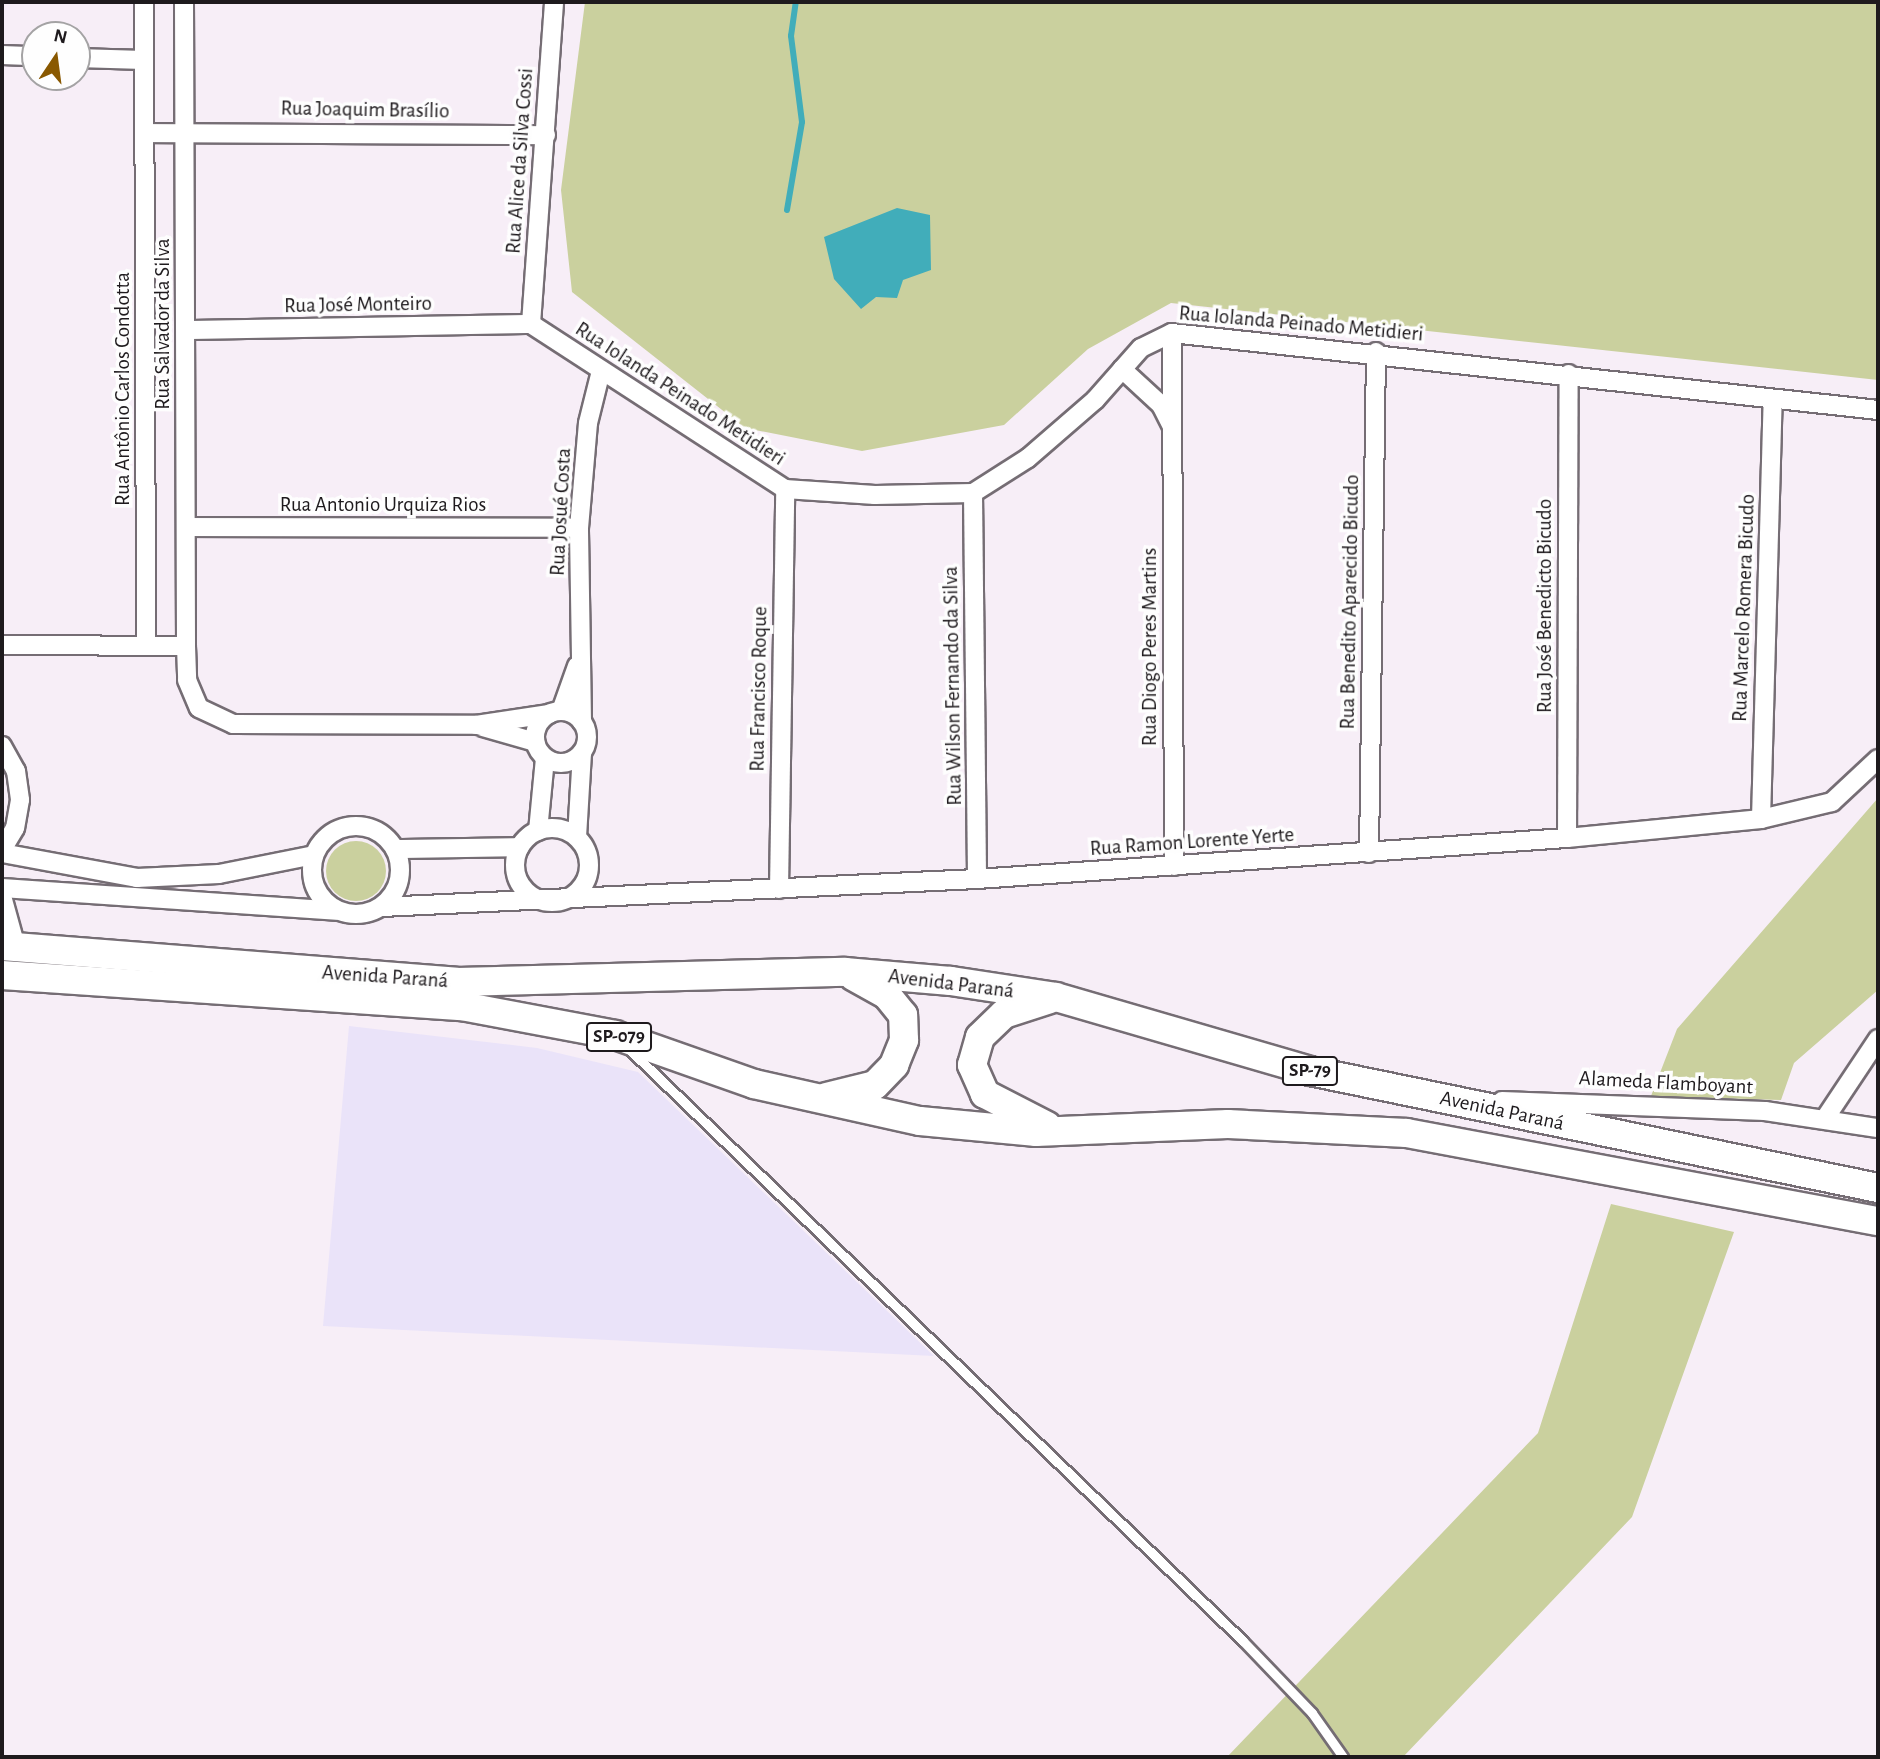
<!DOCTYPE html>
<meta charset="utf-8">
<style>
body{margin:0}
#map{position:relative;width:1880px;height:1759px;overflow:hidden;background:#f7eef7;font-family:"Alegreya Sans",sans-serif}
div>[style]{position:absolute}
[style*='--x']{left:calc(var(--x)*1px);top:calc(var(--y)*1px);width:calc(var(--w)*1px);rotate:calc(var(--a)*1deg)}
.industrial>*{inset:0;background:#eae3f9}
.green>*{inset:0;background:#cad09e}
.round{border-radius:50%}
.water>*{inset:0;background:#41adba}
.stream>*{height:6px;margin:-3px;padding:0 3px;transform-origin:3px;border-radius:3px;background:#41adba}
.roads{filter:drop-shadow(2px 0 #756d74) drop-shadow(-2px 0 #756d74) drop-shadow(0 2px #756d74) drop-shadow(0 -2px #756d74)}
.service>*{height:9px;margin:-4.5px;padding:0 4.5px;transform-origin:4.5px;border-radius:4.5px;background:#fff}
.minor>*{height:18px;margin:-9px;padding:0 9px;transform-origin:9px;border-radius:9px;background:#fff}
.minor>.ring{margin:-9px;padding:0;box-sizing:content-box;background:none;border:18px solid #fff;border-radius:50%}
.primary>*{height:28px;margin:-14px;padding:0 14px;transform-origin:14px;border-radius:14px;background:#fff}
span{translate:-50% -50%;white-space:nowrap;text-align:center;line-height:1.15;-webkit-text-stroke:7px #fefefe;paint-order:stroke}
.shield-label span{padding:2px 5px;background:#fefefe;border:2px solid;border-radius:5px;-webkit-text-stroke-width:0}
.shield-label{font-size:19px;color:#1e1a1d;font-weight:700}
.street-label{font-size:21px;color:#1e1a1d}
.frame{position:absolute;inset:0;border:4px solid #1e1a1d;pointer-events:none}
.north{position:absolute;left:21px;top:21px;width:70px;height:70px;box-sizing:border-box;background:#fefefe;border:2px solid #a4a3a4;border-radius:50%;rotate:13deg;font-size:19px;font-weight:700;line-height:28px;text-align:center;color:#1e1a1d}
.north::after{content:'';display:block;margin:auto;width:24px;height:32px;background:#895800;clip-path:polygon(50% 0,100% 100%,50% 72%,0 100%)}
</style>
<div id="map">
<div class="industrial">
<div style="clip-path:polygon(349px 1026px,537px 1048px,638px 1072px,934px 1356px,323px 1326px)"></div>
</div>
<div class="green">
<div style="clip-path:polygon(585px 2px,1878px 2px,1878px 380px,1171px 303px,1088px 349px,1004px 425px,862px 451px,745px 428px,572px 292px,561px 190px)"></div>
<div style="clip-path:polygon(1878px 798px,1878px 990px,1794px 1063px,1781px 1100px,1651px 1096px,1677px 1029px)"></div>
<div class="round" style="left:326px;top:841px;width:60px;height:60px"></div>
<div style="clip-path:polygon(1611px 1204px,1734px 1232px,1632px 1517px,1403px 1757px,1227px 1757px,1538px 1433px)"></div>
</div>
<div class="water">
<div style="clip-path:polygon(897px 208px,930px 215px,931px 270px,903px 280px,897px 298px,876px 297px,861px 309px,834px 279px,824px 237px)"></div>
</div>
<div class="stream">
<div style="--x:787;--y:210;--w:89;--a:-80.3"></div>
<div style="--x:802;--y:122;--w:87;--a:-97.3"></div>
<div style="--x:791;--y:36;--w:34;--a:-82"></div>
</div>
<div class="roads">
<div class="service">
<div style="--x:631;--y:1051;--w:850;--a:43.95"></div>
<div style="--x:1243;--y:1641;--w:100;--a:46.2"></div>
<div style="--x:1312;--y:1713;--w:54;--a:54.8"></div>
</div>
<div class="minor">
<div style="--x:144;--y:2;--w:642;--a:89.82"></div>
<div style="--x:184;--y:2;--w:644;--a:89.82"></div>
<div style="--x:186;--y:646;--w:34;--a:88"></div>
<div style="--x:187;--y:680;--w:30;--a:67"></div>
<div style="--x:199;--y:708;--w:38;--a:25"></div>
<div style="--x:233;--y:724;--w:243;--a:0.2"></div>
<div style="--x:476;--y:725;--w:74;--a:-8.6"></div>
<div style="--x:2;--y:55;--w:33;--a:2"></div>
<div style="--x:77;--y:58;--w:67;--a:1.7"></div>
<div style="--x:145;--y:133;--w:401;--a:0.3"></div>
<div style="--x:531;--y:324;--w:303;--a:33"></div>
<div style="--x:785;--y:489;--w:90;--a:3.8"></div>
<div style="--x:875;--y:495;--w:98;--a:-1.2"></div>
<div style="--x:973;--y:493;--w:65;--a:-32.5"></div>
<div style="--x:1028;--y:458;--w:89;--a:-40.9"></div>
<div style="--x:1095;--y:400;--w:69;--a:-48.5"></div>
<div style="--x:1141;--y:348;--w:34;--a:-26"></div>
<div style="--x:1172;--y:333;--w:710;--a:6.22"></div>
<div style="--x:531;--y:324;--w:323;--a:-85.9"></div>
<div style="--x:186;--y:330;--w:345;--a:-1"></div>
<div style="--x:1172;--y:333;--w:533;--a:89.79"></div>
<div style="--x:1122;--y:369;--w:53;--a:42.7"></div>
<div style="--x:1161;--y:405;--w:22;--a:63"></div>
<div style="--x:973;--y:493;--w:386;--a:89.4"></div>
<div style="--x:186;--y:527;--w:393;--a:0.1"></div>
<div style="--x:2;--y:645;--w:184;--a:0.3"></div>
<div style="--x:561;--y:711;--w:48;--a:-70.4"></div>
<div class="ring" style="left:535px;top:711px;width:34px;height:34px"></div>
<div style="--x:582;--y:722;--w:194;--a:-90.9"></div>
<div style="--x:579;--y:528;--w:105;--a:-85.1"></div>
<div style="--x:588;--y:423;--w:54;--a:-76"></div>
<div style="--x:483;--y:727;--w:54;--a:16.1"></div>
<div style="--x:2;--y:746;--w:29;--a:61"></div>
<div style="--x:16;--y:771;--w:29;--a:82"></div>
<div style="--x:20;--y:800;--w:28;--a:100"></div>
<div style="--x:15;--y:828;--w:26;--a:121"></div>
<div style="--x:1761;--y:819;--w:420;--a:-88.4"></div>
<div class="ring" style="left:312px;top:826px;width:70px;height:70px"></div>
<div class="ring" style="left:515px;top:828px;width:56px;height:56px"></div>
<div style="--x:538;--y:831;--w:73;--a:-84.5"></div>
<div style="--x:577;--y:837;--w:84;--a:-86.6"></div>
<div style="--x:1567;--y:838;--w:464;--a:-89.8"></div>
<div style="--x:395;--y:849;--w:125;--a:-0.9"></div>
<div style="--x:2;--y:853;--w:137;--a:10.5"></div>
<div style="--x:137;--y:878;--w:82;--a:-2.8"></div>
<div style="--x:219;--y:874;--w:97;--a:-11.3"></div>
<div style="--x:1369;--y:853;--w:501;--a:-89.2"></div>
<div style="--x:2;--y:888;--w:335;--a:3.9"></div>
<div style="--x:779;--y:889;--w:400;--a:-89.1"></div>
<div style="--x:2;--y:896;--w:53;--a:74.6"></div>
<div style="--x:381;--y:907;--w:597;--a:-2.69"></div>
<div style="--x:977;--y:879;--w:591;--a:-3.98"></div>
<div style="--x:1567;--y:838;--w:195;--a:-5.6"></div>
<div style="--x:1761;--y:819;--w:73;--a:-13.5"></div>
<div style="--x:1832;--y:802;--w:63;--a:-43.1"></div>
<div style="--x:1502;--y:1101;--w:263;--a:2.2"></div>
<div style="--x:1765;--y:1111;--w:114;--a:8.6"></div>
<div style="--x:1826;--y:1117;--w:94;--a:-56.3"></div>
</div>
<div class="primary">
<div style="--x:2;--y:946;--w:456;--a:4.5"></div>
<div style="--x:457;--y:982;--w:388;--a:-1.5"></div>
<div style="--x:845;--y:972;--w:106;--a:4.9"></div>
<div style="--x:951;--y:981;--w:106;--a:8.7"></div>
<div style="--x:1056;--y:997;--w:265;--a:16.2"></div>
<div style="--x:1310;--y:1071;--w:580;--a:11.64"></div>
<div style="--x:2;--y:975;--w:461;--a:3.9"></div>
<div style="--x:462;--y:1006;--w:156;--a:10.7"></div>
<div style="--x:615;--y:1035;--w:147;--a:19.4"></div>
<div style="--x:754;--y:1084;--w:170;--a:12.6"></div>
<div style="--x:920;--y:1121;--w:117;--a:5.4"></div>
<div style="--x:1036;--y:1132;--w:192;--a:-2.4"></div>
<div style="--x:1228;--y:1124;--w:179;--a:2.9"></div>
<div style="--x:1407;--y:1133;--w:479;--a:10.6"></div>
<div style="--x:826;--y:1097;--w:50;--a:-13.8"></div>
<div style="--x:875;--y:1085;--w:28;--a:-46"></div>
<div style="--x:894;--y:1065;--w:27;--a:-68"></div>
<div style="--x:904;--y:1040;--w:25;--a:-92"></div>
<div style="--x:903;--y:1015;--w:26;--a:-129"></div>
<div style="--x:887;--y:995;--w:38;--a:-151"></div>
<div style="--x:1047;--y:1126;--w:70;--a:-152.7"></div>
<div style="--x:985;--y:1094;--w:32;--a:-114"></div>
<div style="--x:972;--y:1065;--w:29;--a:-74"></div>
<div style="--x:980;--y:1037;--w:33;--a:-44"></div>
<div style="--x:1004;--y:1014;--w:48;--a:-18.1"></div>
</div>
</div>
<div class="shield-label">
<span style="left:619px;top:1037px">SP-079</span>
<span style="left:1310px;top:1071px">SP-79</span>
</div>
<div class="street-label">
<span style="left:365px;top:110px;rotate:1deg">Rua Joaquim Brasílio</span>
<span style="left:520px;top:161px;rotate:-86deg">Rua Alice da Silva Cossi</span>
<span style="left:358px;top:305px;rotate:-1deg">Rua José Monteiro</span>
<span style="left:163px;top:324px;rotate:-90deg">Rua Salvador da Silva</span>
<span style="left:1301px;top:324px;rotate:5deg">Rua Iolanda Peinado Metidieri</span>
<span style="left:123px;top:389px;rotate:-90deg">Rua Antônio Carlos Condotta</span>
<span style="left:680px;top:394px;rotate:33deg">Rua Iolanda Peinado Metidieri</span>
<span style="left:383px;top:505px">Rua Antonio Urquiza Rios</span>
<span style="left:561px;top:512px;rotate:-87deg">Rua Josué Costa</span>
<span style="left:1350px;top:602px;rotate:-89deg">Rua Benedito Aparecido Bicudo</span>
<span style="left:1545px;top:606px;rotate:-90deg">Rua José Benedicto Bicudo</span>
<span style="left:1744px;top:608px;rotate:-88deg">Rua Marcelo Romera Bicudo</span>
<span style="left:1150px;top:647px;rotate:-90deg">Rua Diogo Peres Martins</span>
<span style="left:953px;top:686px;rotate:-91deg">Rua Wilson Fernando da Silva</span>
<span style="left:759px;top:689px;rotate:-89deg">Rua Francisco Roque</span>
<span style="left:1192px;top:842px;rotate:-4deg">Rua Ramon Lorente Yerte</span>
<span style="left:385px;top:977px;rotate:4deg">Avenida Paraná</span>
<span style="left:951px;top:984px;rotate:7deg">Avenida Paraná</span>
<span style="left:1666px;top:1083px;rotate:3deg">Alameda Flamboyant</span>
<span style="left:1502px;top:1111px;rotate:12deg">Avenida Paraná</span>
</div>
<div class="frame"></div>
<div class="north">N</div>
</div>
